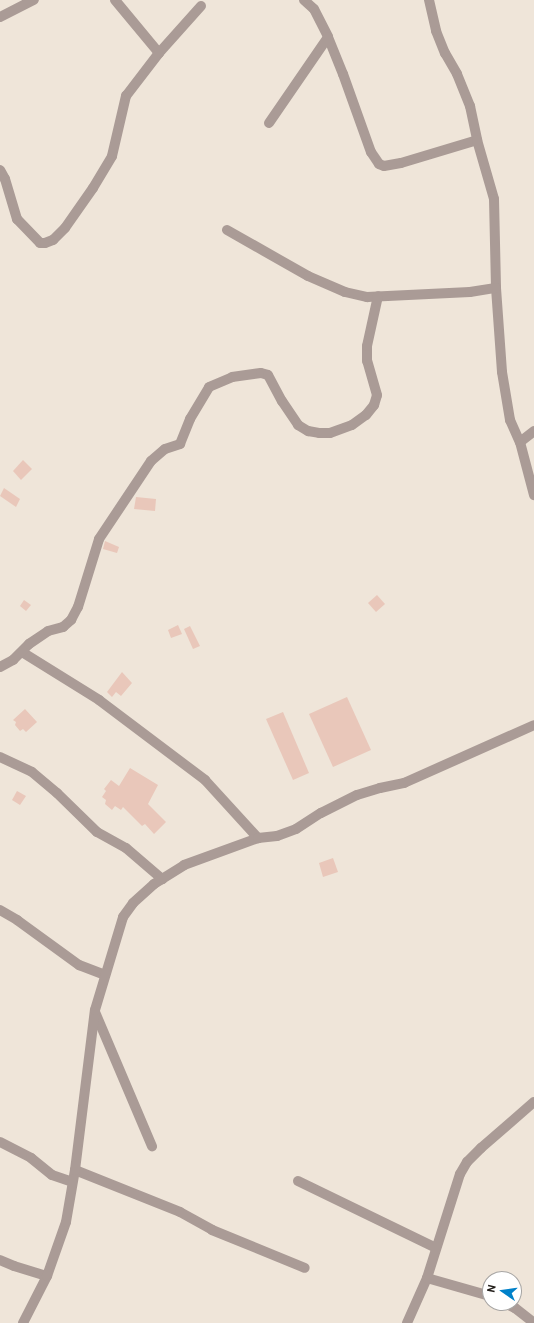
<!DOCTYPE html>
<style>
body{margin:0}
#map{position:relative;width:534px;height:1323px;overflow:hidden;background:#efe5d9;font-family:Barlow,sans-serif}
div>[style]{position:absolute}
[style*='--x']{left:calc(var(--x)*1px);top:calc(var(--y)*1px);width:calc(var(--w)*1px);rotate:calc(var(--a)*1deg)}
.building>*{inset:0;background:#e9c7ba}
.minor>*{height:10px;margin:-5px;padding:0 5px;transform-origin:5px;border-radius:5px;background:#aa9b96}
span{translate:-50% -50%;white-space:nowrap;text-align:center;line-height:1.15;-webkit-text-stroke:4px #fff;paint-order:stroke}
.north{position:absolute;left:482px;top:1271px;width:40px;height:40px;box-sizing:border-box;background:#fff;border:1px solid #a7a5a3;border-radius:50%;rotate:283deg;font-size:11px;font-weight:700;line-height:16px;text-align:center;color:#221e1a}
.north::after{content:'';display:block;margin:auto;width:14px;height:18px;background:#0081c9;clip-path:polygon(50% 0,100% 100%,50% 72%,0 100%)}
</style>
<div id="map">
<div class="building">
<div style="clip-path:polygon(23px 460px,32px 469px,21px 480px,13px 471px)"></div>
<div style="clip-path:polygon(4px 488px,20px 499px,16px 507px,0 496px)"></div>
<div style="clip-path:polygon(136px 497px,156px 499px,155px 511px,134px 509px)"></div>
<div style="clip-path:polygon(105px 541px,119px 547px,117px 553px,103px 549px)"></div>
<div style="clip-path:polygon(377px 595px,385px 604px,376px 612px,368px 603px)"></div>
<div style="clip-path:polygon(24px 600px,31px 605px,26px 611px,20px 606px)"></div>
<div style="clip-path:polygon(178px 625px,182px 634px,171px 638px,168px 630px)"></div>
<div style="clip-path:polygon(190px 626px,200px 646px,193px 649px,184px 629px)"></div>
<div style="clip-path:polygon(122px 672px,132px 683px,121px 696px,116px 692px,112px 697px,107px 692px)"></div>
<div style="clip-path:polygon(347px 697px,371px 750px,333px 767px,309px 714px)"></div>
<div style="clip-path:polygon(25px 709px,37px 722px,26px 732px,23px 729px,20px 731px,15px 725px,16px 722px,13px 720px)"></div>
<div style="clip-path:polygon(283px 712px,309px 773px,293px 780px,266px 719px)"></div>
<div style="clip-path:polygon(130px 768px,158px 785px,148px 804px,166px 822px,154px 834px,145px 824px,142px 826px,123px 807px,121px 810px,115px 806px,112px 810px,105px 804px,106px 800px,102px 797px,106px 791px,104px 789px,111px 780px,119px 786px)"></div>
<div style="clip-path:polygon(17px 791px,26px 796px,20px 805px,12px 800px)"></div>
<div style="clip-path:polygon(333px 858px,338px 872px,323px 877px,319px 863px)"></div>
</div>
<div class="minor">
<div style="--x:115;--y:0;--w:69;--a:50.3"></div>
<div style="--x:304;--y:0;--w:13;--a:42"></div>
<div style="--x:314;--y:9;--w:31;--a:63"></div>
<div style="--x:328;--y:37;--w:40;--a:68"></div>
<div style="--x:343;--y:74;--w:83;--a:70.3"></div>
<div style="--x:371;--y:152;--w:14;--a:56"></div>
<div style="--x:379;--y:164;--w:5;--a:22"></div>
<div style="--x:384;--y:166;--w:17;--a:-10"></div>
<div style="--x:401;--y:163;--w:79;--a:-16.8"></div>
<div style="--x:429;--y:0;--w:32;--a:77"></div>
<div style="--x:436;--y:31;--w:24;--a:68"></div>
<div style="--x:445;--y:53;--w:24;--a:60"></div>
<div style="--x:457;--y:74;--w:35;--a:68"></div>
<div style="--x:470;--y:106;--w:35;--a:78"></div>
<div style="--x:477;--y:140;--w:61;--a:73.9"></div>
<div style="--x:494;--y:199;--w:89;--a:88.7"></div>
<div style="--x:496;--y:288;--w:84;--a:85.9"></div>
<div style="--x:502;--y:372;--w:49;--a:80.5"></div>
<div style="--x:510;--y:420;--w:24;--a:66"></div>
<div style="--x:520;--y:442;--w:55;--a:75.2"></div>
<div style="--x:0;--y:17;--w:38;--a:-27"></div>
<div style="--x:269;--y:123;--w:104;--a:-55.5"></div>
<div style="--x:0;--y:170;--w:10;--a:61"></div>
<div style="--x:5;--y:179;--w:42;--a:73.3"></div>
<div style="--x:17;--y:219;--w:33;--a:46"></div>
<div style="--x:40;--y:243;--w:5;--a:0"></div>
<div style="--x:45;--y:243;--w:9;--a:-21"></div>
<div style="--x:53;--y:240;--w:17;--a:-45"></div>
<div style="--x:65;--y:228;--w:49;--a:-55"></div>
<div style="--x:93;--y:188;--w:37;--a:-59"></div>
<div style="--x:112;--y:156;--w:62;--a:-76.9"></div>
<div style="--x:126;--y:96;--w:54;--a:-52.5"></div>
<div style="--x:159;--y:53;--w:63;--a:-48.2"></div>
<div style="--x:227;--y:230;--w:93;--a:29.6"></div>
<div style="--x:308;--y:276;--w:40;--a:23.4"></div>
<div style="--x:345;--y:292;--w:23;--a:13"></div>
<div style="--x:367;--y:297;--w:103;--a:-2.8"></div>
<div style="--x:470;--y:292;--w:26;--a:-9"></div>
<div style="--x:520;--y:442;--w:18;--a:-38"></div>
<div style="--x:22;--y:652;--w:91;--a:31.9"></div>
<div style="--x:99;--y:700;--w:133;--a:37"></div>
<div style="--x:205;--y:780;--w:79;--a:47.6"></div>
<div style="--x:0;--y:667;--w:15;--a:-28"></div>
<div style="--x:13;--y:660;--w:23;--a:-45"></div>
<div style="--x:29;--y:644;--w:23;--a:-34"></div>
<div style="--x:48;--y:631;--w:16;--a:-15"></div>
<div style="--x:63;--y:627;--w:11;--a:-41"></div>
<div style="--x:71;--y:620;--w:15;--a:-62"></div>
<div style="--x:78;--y:607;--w:71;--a:-72.8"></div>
<div style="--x:99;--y:539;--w:94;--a:-56.3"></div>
<div style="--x:151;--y:461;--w:18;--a:-41"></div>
<div style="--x:165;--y:449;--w:16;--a:-18"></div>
<div style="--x:180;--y:444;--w:27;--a:-68"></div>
<div style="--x:190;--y:419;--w:37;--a:-59"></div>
<div style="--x:209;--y:387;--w:25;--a:-23"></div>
<div style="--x:232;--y:377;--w:29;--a:-8"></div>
<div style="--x:261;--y:373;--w:7;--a:16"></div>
<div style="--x:268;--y:375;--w:30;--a:62"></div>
<div style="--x:282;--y:401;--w:29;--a:56"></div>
<div style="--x:298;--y:425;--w:12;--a:31"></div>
<div style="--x:308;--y:431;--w:11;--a:10"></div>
<div style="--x:319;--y:433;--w:11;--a:0"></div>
<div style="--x:330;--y:433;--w:23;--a:-20"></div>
<div style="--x:352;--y:425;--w:17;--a:-36"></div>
<div style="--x:366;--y:415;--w:13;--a:-51"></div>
<div style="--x:374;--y:405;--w:10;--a:-73"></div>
<div style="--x:377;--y:395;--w:35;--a:-106"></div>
<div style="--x:367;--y:361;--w:15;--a:-90"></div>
<div style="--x:367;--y:346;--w:51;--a:-77.6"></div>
<div style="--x:0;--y:757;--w:35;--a:25"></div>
<div style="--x:32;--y:772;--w:33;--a:40"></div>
<div style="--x:57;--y:793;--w:56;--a:44.3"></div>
<div style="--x:97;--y:832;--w:33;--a:29"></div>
<div style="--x:126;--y:848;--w:48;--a:40.7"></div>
<div style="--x:0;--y:910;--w:20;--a:30"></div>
<div style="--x:17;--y:920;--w:77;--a:36"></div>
<div style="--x:79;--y:965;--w:28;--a:21"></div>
<div style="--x:95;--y:1012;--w:146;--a:67"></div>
<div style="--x:0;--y:1142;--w:35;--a:27"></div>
<div style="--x:31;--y:1158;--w:27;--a:39"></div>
<div style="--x:52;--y:1175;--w:21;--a:19"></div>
<div style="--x:75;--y:1170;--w:113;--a:21.8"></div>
<div style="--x:180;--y:1212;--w:37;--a:29"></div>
<div style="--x:212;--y:1230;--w:100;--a:22.2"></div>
<div style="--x:298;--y:1181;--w:153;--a:25.9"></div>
<div style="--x:0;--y:1260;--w:15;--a:23"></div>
<div style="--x:14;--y:1266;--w:34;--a:17"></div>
<div style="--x:427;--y:1278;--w:66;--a:15.9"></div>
<div style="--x:505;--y:1303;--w:11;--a:27"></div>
<div style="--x:515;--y:1308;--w:24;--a:38"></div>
<div style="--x:23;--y:1323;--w:53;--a:-62.9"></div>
<div style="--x:47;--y:1276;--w:57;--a:-70.6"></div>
<div style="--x:66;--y:1222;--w:53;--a:-80.2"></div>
<div style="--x:75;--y:1170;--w:161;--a:-82.9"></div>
<div style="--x:95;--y:1010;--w:97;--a:-73.2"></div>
<div style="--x:123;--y:917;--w:17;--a:-54"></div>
<div style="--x:133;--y:903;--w:28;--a:-42"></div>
<div style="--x:154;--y:884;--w:36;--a:-32"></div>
<div style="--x:184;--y:865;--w:79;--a:-20"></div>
<div style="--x:258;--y:838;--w:19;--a:-6"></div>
<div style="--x:277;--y:836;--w:20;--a:-20"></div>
<div style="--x:296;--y:829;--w:30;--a:-33"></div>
<div style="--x:321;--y:813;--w:40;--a:-26.6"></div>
<div style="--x:357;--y:795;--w:24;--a:-17"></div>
<div style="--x:380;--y:788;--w:25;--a:-12"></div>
<div style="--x:404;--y:783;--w:142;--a:-24"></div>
<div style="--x:407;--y:1323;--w:49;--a:-66"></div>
<div style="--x:427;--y:1278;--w:109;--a:-72.4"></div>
<div style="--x:460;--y:1174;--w:14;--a:-60"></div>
<div style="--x:467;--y:1162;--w:20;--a:-45"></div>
<div style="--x:481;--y:1148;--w:70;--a:-41"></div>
</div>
<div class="north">N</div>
</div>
